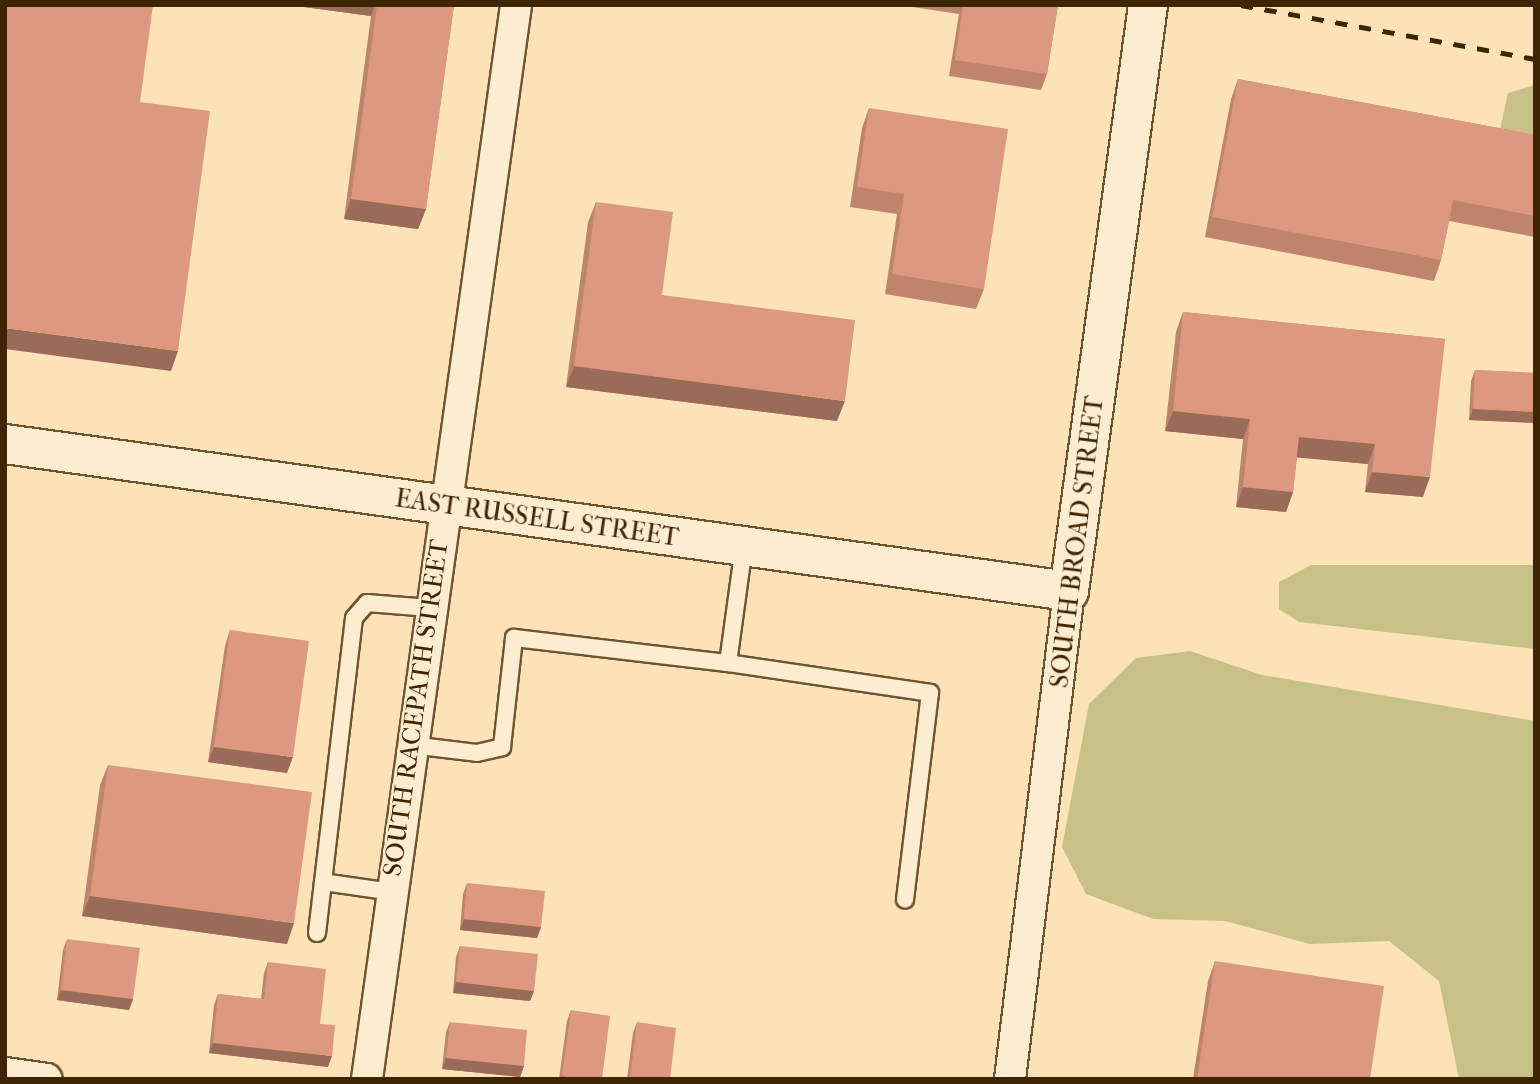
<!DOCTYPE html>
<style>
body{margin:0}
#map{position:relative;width:1540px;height:1084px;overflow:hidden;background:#fce3b7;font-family:"IM FELL French Canon",serif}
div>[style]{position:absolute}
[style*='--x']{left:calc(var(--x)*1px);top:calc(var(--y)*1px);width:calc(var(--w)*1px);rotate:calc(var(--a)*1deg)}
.green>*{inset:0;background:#c7c189}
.roads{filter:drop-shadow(2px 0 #6e5431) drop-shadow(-2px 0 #6e5431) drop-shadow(0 2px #6e5431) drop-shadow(0 -2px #6e5431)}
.service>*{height:16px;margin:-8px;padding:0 8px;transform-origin:8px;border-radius:8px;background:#fdedd0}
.minor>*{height:30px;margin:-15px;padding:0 15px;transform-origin:15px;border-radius:15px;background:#fdedd0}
.tertiary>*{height:38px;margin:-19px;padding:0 19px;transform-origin:19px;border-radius:19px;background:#fdedd0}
.rail>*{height:5px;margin-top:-2.5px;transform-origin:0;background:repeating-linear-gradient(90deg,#3e2504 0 12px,transparent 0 24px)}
.wall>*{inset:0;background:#be846d}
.shaded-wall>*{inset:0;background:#9b6b59}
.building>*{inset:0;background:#dd997f}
span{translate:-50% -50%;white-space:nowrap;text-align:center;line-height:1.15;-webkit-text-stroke:5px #fdedd0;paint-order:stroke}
.street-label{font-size:26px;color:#3e2504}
.frame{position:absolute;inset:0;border:7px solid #3e2504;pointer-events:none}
</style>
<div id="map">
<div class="green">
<div style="clip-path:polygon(1535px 85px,1535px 146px,1500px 130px,1508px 93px)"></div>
<div style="clip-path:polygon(1311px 565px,1535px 565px,1535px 649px,1299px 622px,1279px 609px,1279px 582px)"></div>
<div style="clip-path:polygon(1190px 651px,1262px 675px,1535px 721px,1535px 1079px,1459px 1079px,1439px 981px,1389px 941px,1310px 944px,1225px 921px,1153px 919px,1086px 894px,1062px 847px,1089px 704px,1136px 658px)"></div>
</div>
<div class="roads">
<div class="service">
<div style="--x:728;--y:663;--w:204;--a:8.4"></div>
<div style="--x:930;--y:693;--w:208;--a:96.9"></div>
<div style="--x:411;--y:745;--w:66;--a:6.9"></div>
<div style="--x:477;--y:753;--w:26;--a:-13"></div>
<div style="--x:502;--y:747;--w:110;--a:-83.7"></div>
<div style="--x:514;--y:638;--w:215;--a:6.7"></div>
<div style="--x:728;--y:663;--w:118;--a:-82.2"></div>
<div style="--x:323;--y:882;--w:70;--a:8.2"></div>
<div style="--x:317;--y:933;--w:317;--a:-83.3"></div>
<div style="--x:354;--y:618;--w:20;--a:-49"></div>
<div style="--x:367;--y:603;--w:63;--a:4.5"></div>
</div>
<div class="minor">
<div style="--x:5;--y:1073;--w:42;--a:8.1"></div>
<div style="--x:367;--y:1079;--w:1084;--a:-82.1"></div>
<div style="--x:1010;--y:1079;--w:492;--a:-83.1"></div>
</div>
<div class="tertiary">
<div style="--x:5;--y:444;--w:1074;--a:7.87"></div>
<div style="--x:1069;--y:591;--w:591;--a:-82.32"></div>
</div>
</div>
<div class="rail">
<div style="--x:1241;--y:5;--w:299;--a:10.4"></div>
</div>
<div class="wall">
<div style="clip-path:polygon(289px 5px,454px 5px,426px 209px,418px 229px,344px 219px,371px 16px)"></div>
<div style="clip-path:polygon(899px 5px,1058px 5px,1047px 74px,1041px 90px,949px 76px,959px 14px)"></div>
<div style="clip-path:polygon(1238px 79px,1535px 135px,1535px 237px,1449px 221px,1441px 260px,1434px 281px,1205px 237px,1231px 99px)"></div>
<div style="clip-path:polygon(869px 108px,984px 289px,976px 309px,885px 294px,897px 214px,850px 207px,862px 128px)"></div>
<div style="clip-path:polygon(596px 202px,662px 295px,837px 421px,566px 387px,588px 222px)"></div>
<div style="clip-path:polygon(1183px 312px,1445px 339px,1423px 497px,1365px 492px,1368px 464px,1297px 457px,1293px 492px,1286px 512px,1236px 507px,1243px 439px,1165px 431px,1176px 332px)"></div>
<div style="clip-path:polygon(1475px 370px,1535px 373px,1535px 423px,1469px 420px,1471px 381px)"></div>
<div style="clip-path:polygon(230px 630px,287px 773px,208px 762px,225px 646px)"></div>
<div style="clip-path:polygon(108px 765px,287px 944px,82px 916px,100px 785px)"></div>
<div style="clip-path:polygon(467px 883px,541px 927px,537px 938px,460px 930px,463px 894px)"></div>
<div style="clip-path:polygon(67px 939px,133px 999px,129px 1010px,57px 1000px,63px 950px)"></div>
<div style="clip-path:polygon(460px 946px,534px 991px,530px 1001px,453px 993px,456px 957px)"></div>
<div style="clip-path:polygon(1215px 961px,1370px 1079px,1193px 1079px,1208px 981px)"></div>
<div style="clip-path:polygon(268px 962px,320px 1024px,328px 1067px,209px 1053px,214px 1005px,218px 994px,261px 999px,264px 973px)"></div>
<div style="clip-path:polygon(571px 1010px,602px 1079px,559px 1079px,567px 1021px)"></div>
<div style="clip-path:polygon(450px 1022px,524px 1066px,520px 1077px,442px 1069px,446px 1032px)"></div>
<div style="clip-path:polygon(637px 1022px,670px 1079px,627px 1079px,633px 1033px)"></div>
</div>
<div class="shaded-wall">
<div style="clip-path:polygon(289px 5px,375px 5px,371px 16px)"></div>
<div style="clip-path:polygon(351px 199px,426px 209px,418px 229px,344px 219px)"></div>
<div style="clip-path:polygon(5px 328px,178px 351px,171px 371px,5px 349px)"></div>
<div style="clip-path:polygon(574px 366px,845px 401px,837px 421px,566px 387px)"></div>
<div style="clip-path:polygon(1473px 409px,1535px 412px,1535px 423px,1469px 420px)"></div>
<div style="clip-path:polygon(1173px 411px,1250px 419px,1243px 439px,1165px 431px)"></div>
<div style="clip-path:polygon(1299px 437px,1375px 444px,1368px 464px,1292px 457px)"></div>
<div style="clip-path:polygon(1372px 472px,1430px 477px,1423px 497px,1365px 492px)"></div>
<div style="clip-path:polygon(1243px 487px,1293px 492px,1286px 512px,1236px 507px)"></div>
<div style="clip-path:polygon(214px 747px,293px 757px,287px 773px,208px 762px)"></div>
<div style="clip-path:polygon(90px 896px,294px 923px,287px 944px,82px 916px)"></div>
<div style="clip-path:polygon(464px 919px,541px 927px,537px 938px,460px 930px)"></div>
<div style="clip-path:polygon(456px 982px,534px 991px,530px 1001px,453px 993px)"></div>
<div style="clip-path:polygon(61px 990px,133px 999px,129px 1010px,57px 1000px)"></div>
<div style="clip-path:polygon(213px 1043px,332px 1056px,328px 1067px,209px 1053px)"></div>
<div style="clip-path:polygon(446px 1058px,524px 1066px,520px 1077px,442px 1069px)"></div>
<div style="clip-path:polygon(562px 1076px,587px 1079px,561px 1079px)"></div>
</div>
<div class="building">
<div style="clip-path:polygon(5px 5px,153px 5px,140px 102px,210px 111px,178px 351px,5px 328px)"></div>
<div style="clip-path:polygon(377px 5px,454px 5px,426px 209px,351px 199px)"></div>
<div style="clip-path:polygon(963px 5px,1058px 5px,1047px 74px,955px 60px)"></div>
<div style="clip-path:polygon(1238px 79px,1535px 135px,1535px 216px,1453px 200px,1441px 260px,1212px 217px)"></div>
<div style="clip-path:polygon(869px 108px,1008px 129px,984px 289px,892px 274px,904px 194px,857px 187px)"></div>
<div style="clip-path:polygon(596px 202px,673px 212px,662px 295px,855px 320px,845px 401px,574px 366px)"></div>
<div style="clip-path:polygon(1183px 312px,1445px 339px,1430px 477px,1372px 472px,1375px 444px,1299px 437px,1293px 492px,1243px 487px,1250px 419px,1173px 411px)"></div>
<div style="clip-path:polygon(1475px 370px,1535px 373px,1535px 412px,1473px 409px)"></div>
<div style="clip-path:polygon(230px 630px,309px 641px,293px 757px,214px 747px)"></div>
<div style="clip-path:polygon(108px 765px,312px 792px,294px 923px,90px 896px)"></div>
<div style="clip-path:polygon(467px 883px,545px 891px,541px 927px,464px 919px)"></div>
<div style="clip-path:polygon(67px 939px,140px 948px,133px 999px,61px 990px)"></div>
<div style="clip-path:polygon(460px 946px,538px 954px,534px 991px,456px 982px)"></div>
<div style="clip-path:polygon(1215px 961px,1384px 986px,1370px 1079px,1197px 1079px)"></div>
<div style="clip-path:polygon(268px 962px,326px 969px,320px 1024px,335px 1025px,332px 1056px,213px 1043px,218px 994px,264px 999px)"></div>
<div style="clip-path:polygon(571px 1010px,610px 1016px,602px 1079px,587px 1079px,562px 1076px)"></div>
<div style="clip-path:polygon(450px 1022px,527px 1030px,524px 1066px,446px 1058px)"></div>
<div style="clip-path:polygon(637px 1022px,676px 1028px,670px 1079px,630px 1079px)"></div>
</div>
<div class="street-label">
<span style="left:537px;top:518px;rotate:8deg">EAST RUSSELL STREET</span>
<span style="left:1077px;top:542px;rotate:-83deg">SOUTH BROAD STREET</span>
<span style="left:416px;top:708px;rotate:-82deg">SOUTH RACEPATH STREET</span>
</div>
<div class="frame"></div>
</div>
